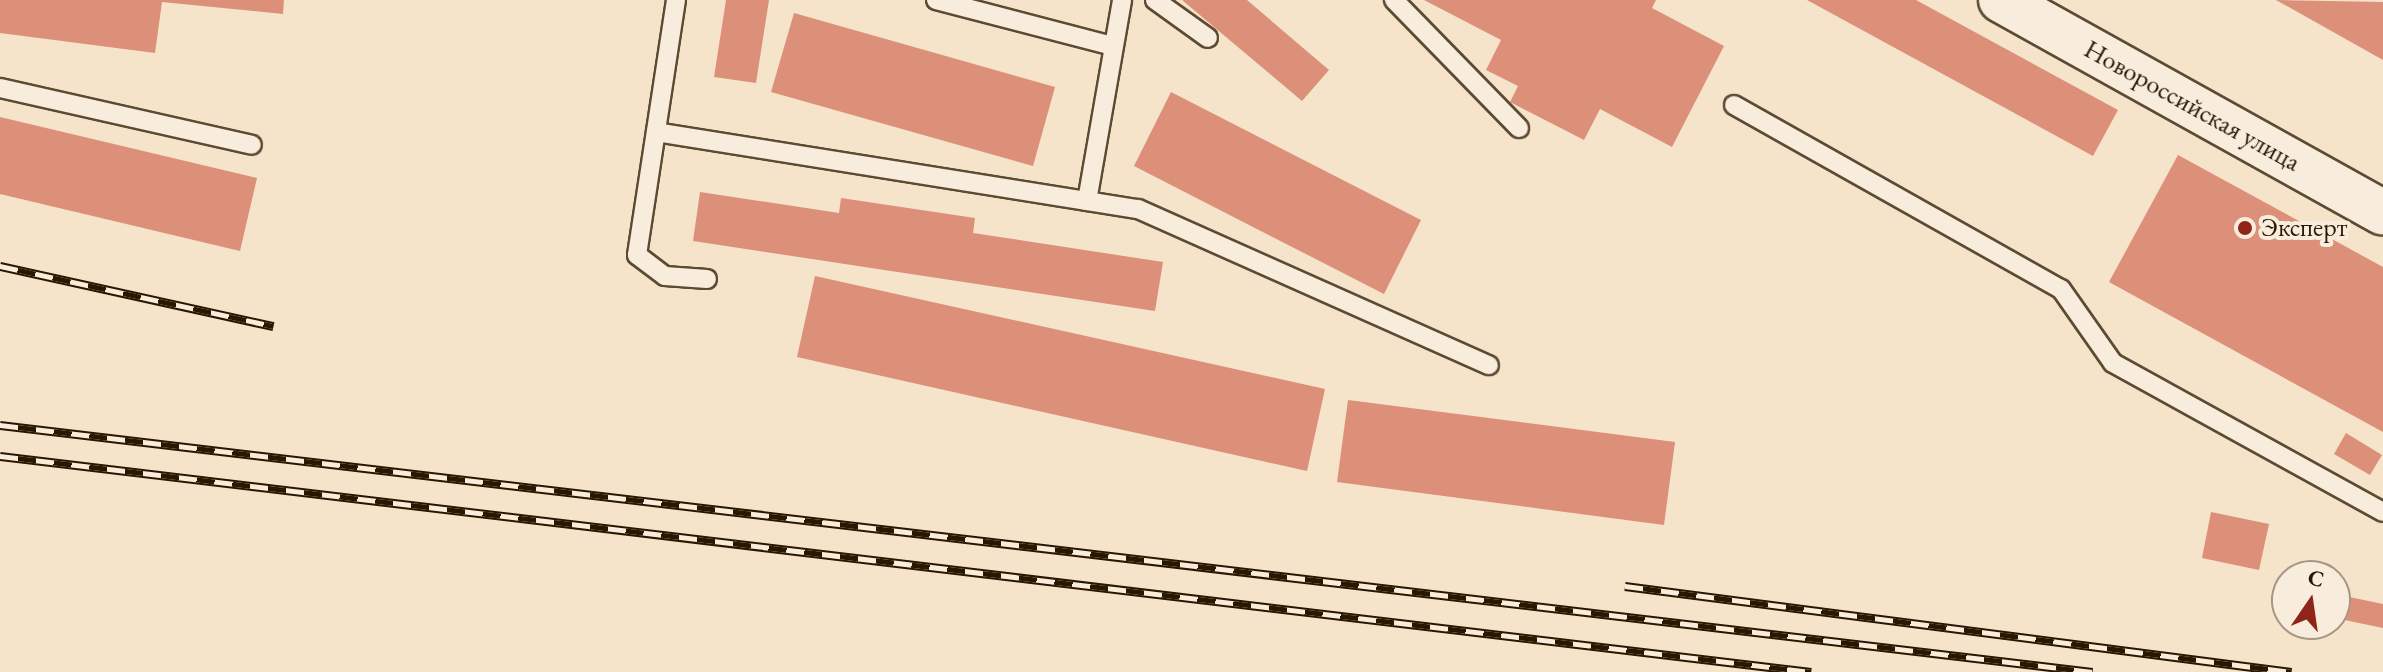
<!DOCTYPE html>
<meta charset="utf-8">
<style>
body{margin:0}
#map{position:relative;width:2383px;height:672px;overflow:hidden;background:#f5e3ca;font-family:"EB Garamond",serif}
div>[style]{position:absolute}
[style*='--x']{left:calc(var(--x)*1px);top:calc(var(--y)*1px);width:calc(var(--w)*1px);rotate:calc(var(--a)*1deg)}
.building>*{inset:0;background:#dc9079}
.roads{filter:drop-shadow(2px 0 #5d4a32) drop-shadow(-2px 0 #5d4a32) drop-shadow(0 2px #5d4a32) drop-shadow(0 -2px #5d4a32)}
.lane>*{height:18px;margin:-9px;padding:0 9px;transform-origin:9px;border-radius:9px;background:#f8eddd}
.secondary>*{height:44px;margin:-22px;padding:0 22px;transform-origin:22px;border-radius:22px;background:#f8eddd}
.rail>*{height:9px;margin-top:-4.5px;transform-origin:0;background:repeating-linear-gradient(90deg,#f8eddd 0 18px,#2a1700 0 36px);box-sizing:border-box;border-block:2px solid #2a1700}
.dots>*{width:22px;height:22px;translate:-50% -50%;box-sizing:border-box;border:4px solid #f8eddd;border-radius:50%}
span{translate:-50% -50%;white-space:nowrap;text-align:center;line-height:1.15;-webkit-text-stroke:8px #f8eddd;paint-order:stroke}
.street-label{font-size:26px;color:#2a1700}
.poi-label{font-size:26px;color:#2a1700}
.left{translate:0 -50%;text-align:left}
.north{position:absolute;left:2271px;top:560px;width:80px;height:80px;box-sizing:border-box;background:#f8eddd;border:2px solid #a69785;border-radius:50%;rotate:13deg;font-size:22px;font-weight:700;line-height:32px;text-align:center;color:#2a1700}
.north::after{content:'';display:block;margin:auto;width:28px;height:36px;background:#8f2418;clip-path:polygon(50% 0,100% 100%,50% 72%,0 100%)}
</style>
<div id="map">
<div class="building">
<div style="clip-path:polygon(0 0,284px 0,283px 14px,162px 2px,155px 53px,0 33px)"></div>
<div style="clip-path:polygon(726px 0,769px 0,756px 83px,714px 77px)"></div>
<div style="clip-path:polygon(1182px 0,1247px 0,1329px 70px,1302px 101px)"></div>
<div style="clip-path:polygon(1424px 0,1656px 0,1652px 8px,1724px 46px,1672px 147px,1600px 109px,1584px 140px,1510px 102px,1518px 86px,1486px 70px,1501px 40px)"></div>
<div style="clip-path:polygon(1807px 0,1916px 0,2118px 110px,2093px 156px)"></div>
<div style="clip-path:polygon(2276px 0,2383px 2px,2383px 60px)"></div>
<div style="clip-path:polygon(794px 13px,1055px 87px,1033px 166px,771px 92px)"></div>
<div style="clip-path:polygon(1171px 92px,1421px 220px,1384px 294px,1134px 166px)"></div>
<div style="clip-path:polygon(0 117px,257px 178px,240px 251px,0 194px)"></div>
<div style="clip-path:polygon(2178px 155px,2383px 267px,2383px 432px,2109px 282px)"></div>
<div style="clip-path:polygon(700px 192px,839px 213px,841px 198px,975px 218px,973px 233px,1163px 262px,1155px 311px,693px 241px)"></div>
<div style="clip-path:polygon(815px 276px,1325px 389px,1307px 471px,797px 357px)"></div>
<div style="clip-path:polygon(1348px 400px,1675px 442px,1664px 525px,1337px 482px)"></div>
<div style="clip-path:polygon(2346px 433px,2382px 455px,2370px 475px,2334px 454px)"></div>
<div style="clip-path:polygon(2211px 512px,2269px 524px,2259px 570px,2202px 558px)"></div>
<div style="clip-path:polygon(2335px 594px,2383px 604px,2383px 628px,2335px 618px)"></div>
</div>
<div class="roads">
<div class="lane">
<div style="--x:676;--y:0;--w:258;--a:98.7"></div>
<div style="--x:637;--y:255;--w:35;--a:37"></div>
<div style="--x:665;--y:276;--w:42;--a:4.1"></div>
<div style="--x:936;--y:0;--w:183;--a:14.6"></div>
<div style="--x:1155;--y:0;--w:65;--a:35.6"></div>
<div style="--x:1394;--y:0;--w:179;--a:45.7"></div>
<div style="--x:0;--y:88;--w:258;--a:12.7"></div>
<div style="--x:1734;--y:105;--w:375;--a:29.4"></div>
<div style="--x:2061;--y:289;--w:90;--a:54.9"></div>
<div style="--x:2113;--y:363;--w:308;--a:28.9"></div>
<div style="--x:656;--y:132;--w:488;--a:9.1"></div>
<div style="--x:1138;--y:209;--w:384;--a:24"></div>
<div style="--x:1087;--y:201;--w:204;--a:-80.1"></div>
</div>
<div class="secondary">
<div style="--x:2001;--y:0;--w:437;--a:29.1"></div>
</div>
</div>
<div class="rail">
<div style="--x:0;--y:266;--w:280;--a:12.4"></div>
<div style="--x:0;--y:425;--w:2107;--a:6.73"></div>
<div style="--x:0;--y:456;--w:1824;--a:6.8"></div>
<div style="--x:1625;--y:586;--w:672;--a:7.36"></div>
</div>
<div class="dots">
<div style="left:2245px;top:228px;background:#8f2418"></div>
</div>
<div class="street-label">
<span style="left:2192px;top:106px;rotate:29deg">Новороссийская улица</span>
</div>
<div class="poi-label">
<span class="left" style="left:2261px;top:228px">Эксперт</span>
</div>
<div class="north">С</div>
</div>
